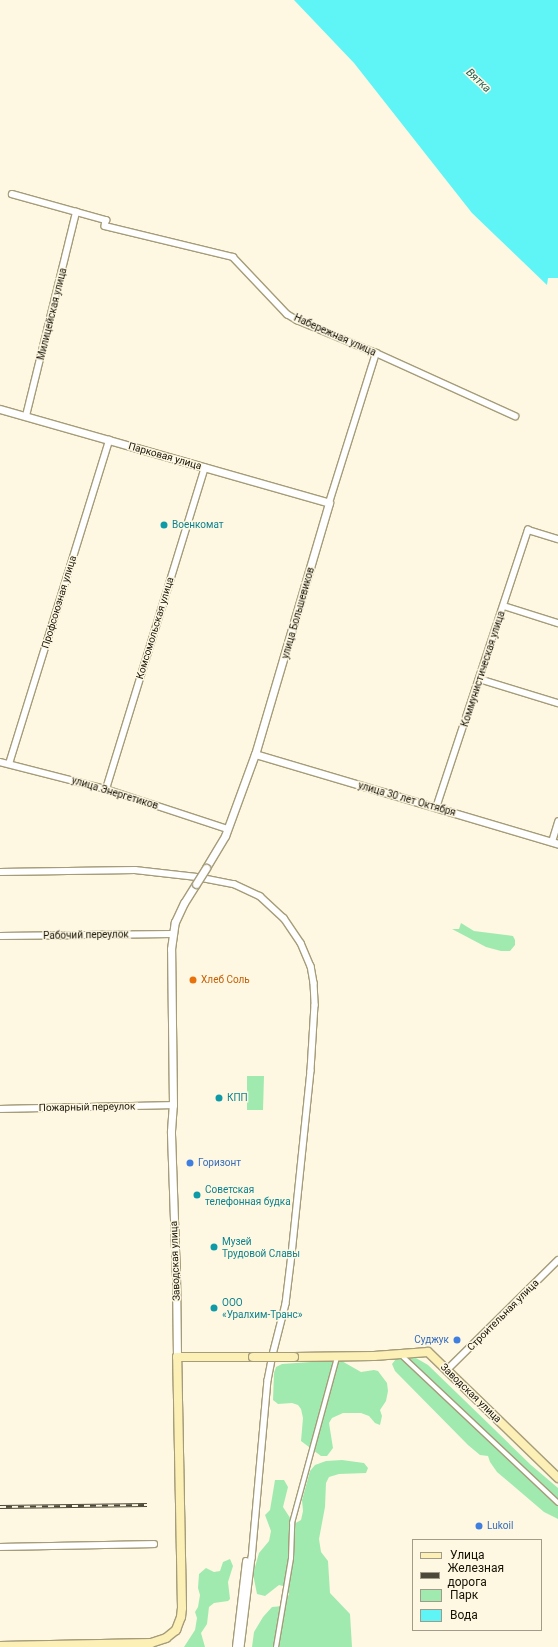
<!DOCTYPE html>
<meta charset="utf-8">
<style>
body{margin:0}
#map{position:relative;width:558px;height:1647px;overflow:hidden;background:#fef8e2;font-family:Roboto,sans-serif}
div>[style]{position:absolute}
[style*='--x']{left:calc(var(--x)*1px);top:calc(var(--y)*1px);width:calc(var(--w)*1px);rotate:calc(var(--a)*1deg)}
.green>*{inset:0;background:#a0eab0}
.water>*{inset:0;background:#5ff5f6}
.roads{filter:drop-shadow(1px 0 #a59c79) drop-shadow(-1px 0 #a59c79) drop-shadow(0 1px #a59c79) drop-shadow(0 -1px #a59c79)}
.pedestrian>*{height:4px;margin:-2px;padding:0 2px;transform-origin:2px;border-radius:2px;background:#fff}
.minor>*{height:5.5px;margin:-2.75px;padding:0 2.75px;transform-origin:2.75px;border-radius:2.75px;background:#fff}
.tertiary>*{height:7px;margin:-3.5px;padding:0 3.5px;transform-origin:3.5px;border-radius:3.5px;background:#fff}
.secondary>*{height:8px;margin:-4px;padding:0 4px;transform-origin:4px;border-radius:4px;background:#fcf0b7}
.rail>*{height:3.5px;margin-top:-1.75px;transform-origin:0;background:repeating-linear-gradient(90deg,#fef8e2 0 6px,#4d493a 0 12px);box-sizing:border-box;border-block:1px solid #4d493a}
.bridges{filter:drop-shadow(1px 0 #a59c79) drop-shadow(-1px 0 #a59c79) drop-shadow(0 1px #a59c79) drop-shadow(0 -1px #a59c79)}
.tertiary-bridge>*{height:7px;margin:-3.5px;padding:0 3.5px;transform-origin:3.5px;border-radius:3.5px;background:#fff}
.secondary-bridge>*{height:8px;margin:-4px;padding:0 4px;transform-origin:4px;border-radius:4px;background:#fcf0b7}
.dots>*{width:11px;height:11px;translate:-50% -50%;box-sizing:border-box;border:2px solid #fef8e2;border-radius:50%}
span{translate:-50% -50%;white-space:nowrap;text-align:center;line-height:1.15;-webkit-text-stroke:3px #fef8e2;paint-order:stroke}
.street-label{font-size:10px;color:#151105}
.culture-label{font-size:10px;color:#0d838f}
.left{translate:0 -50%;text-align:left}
.food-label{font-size:10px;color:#c56008}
.shop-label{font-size:10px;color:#366cbe}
.right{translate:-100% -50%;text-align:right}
.water-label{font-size:11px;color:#1f5d5d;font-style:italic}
.legend{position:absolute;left:412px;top:1539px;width:130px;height:92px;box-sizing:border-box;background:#fef8e2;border:1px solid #a19c8a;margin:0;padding:5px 7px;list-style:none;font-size:12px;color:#151105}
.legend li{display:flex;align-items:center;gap:8px;height:20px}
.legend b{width:20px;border:1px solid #a19c8a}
</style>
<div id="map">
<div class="green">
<div style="clip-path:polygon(461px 923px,474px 931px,513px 936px,515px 940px,515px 945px,510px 951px,501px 951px,486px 947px,452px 929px,459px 929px)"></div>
<div style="clip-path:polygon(247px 1076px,264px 1076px,263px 1110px,247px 1110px)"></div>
<div style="clip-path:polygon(416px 1358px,428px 1365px,531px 1465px,558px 1488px,558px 1519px,544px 1512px,497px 1472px,490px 1462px,488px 1456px,480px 1455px,468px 1445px,395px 1371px,392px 1364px,396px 1359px)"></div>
<div style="clip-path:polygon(340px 1360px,361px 1372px,374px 1370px,378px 1371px,387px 1383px,388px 1391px,386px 1401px,380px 1410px,382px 1416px,380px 1425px,375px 1423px,369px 1416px,361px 1413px,343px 1413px,332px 1418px,329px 1423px,333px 1448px,327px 1456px,321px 1456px,301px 1441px,303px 1418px,301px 1409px,298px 1405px,292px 1403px,278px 1404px,273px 1400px,274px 1373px,276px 1367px,282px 1364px)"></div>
<div style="clip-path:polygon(342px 1460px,364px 1463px,368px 1468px,366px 1473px,339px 1474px,329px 1477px,326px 1483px,325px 1507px,319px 1539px,321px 1552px,328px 1561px,330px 1593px,350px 1614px,352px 1647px,252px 1647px,254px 1632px,263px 1617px,272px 1607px,283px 1606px,289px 1594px,287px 1587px,279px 1585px,265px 1596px,257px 1594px,253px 1574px,259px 1553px,269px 1541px,271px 1531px,265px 1515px,270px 1510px,275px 1480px,284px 1480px,288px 1487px,283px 1507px,294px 1524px,301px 1520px,303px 1511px,302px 1500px,310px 1471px,315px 1465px,326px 1461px)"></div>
<div style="clip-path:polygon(230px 1559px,233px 1566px,228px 1582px,230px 1599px,228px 1601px,214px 1603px,209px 1607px,207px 1624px,201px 1633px,205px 1647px,184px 1647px,195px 1630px,197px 1618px,195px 1612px,198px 1607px,200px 1595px,198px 1588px,199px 1574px,206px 1568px,214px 1572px,220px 1571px,223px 1562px)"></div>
</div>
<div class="water">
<div style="clip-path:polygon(294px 0,558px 0,558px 278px,548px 278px,547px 285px,472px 213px,354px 63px)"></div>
</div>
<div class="roads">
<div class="pedestrian">
<div style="--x:400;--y:1354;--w:217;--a:43.3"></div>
<div style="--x:276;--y:1647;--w:90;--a:-80.4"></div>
<div style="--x:291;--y:1558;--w:35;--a:-88"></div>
<div style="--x:292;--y:1523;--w:172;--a:-74.8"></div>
</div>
<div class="minor">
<div style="--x:12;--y:194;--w:98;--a:15.5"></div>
<div style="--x:106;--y:220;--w:6;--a:99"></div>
<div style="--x:105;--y:226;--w:132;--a:13.6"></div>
<div style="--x:233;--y:257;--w:79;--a:46.5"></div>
<div style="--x:287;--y:314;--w:12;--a:31"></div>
<div style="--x:297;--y:320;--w:86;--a:22.7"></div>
<div style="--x:376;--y:353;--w:153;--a:24.4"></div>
<div style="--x:26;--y:416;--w:210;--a:-76.2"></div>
<div style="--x:329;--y:503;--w:157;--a:-72.6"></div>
<div style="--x:504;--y:606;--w:57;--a:17.5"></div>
<div style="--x:479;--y:679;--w:83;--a:16.9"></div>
<div style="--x:0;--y:762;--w:109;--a:14.3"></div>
<div style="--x:106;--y:789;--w:128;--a:18.2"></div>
<div style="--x:9;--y:764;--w:339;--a:-72.8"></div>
<div style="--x:106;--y:789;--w:336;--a:-72.9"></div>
<div style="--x:436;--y:808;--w:293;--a:-71.7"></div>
<div style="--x:528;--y:530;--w:31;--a:17"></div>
<div style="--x:552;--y:842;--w:21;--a:-73"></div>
<div style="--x:0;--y:872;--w:135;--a:-0.8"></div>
<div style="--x:135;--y:870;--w:62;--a:6.4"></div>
<div style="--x:197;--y:877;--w:38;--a:11"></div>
<div style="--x:234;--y:884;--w:29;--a:25"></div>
<div style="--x:260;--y:896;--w:33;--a:43"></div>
<div style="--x:284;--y:918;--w:30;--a:56"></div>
<div style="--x:301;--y:943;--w:25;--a:67"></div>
<div style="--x:311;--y:966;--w:17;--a:80"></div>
<div style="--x:314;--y:983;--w:22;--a:87"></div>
<div style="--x:315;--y:1005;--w:66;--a:93.5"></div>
<div style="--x:311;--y:1071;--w:185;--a:95.9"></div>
<div style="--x:292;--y:1255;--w:49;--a:97"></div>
<div style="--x:286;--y:1304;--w:53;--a:104.3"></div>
<div style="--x:273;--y:1355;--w:25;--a:101"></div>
<div style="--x:268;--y:1380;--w:179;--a:95.1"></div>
<div style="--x:252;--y:1558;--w:90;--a:97"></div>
<div style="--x:0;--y:936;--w:172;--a:-0.7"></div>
<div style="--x:0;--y:1109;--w:173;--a:-1.3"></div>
<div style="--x:447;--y:1370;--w:156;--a:-44.7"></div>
<div style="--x:0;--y:1547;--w:154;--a:-1.1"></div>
<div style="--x:236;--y:1647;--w:86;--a:-83.3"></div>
</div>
<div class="tertiary">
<div style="--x:0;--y:409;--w:342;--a:15.9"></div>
<div style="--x:329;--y:503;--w:262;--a:106.4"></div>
<div style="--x:255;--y:754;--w:87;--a:110.1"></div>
<div style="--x:225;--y:836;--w:37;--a:121"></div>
<div style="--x:255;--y:754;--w:316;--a:16.5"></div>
<div style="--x:177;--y:1357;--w:80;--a:-90.7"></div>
<div style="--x:176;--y:1277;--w:146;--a:-92"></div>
<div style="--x:171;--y:1131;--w:26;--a:-86"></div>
<div style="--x:173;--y:1105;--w:156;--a:-90.7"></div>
<div style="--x:171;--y:949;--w:27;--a:-82"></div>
<div style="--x:175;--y:922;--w:21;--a:-65"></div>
<div style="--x:184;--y:903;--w:22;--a:-58"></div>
</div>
<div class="secondary">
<div style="--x:294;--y:1357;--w:80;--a:-0.7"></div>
<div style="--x:374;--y:1356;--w:54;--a:-4.2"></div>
<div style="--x:428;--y:1352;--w:181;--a:44.1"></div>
<div style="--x:0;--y:1646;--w:151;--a:-1.1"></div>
<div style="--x:151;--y:1643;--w:16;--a:-18"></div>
<div style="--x:166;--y:1638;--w:13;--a:-39"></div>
<div style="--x:176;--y:1630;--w:14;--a:-69"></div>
<div style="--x:181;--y:1617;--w:9;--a:-84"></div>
<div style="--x:182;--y:1608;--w:251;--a:-91.1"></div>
<div style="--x:177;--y:1357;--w:76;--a:0"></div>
</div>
</div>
<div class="rail">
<div style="--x:0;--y:1507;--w:147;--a:-0.8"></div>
</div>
<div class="bridges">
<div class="tertiary-bridge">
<div style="--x:196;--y:884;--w:19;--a:-58"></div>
</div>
<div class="secondary-bridge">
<div style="--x:253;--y:1357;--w:41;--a:0"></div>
</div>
</div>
<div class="dots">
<div style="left:164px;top:525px;background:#0f9aa8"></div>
<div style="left:193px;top:980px;background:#e8710a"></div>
<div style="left:219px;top:1098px;background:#0f9aa8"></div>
<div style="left:190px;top:1163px;background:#3f7fe0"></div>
<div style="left:197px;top:1195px;background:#0f9aa8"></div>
<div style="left:214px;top:1247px;background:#0f9aa8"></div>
<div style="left:214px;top:1308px;background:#0f9aa8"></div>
<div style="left:457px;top:1340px;background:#3f7fe0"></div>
<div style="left:479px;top:1526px;background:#3f7fe0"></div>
</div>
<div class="street-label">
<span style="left:52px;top:314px;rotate:-76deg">Милицейская улица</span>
<span style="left:335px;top:335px;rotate:24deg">Набережная улица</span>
<span style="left:165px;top:456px;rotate:16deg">Парковая улица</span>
<span style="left:59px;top:602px;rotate:-73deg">Профсоюзная улица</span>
<span style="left:298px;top:613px;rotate:-74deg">улица Большевиков</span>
<span style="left:155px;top:628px;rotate:-73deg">Комсомольская улица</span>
<span style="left:483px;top:669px;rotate:-72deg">Коммунистическая улица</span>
<span style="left:115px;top:793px;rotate:17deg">улица Энергетиков</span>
<span style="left:407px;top:799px;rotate:16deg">улица 30 лет Октября</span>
<span style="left:86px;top:935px;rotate:-1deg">Рабочий переулок</span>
<span style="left:87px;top:1107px;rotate:-1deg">Пожарный переулок</span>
<span style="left:175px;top:1261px;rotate:-92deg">Заводская улица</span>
<span style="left:503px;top:1315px;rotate:-45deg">Строительная улица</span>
<span style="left:471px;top:1393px;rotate:44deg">Заводская улица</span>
</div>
<div class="culture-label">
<span class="left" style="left:172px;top:525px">Военкомат</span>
<span class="left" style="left:227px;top:1098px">КПП</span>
<span class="left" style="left:205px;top:1195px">Советская<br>телефонная будка</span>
<span class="left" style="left:222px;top:1247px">Музей<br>Трудовой Славы</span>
<span class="left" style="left:222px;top:1308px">ООО<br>«Уралхим-Транс»</span>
</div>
<div class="food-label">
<span class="left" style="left:201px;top:980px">Хлеб Соль</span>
</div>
<div class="shop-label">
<span class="left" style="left:198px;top:1163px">Горизонт</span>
<span class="right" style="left:449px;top:1340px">Суджук</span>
<span class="left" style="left:487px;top:1526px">Lukoil</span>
</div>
<div class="water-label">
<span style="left:478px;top:81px;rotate:43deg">Вятка</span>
</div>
<ul class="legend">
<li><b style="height:5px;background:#fcf0b7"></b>Улица</li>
<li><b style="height:5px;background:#4d493a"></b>Железная дорога</li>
<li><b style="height:11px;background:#a0eab0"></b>Парк</li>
<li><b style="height:11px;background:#5ff5f6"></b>Вода</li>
</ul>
</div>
